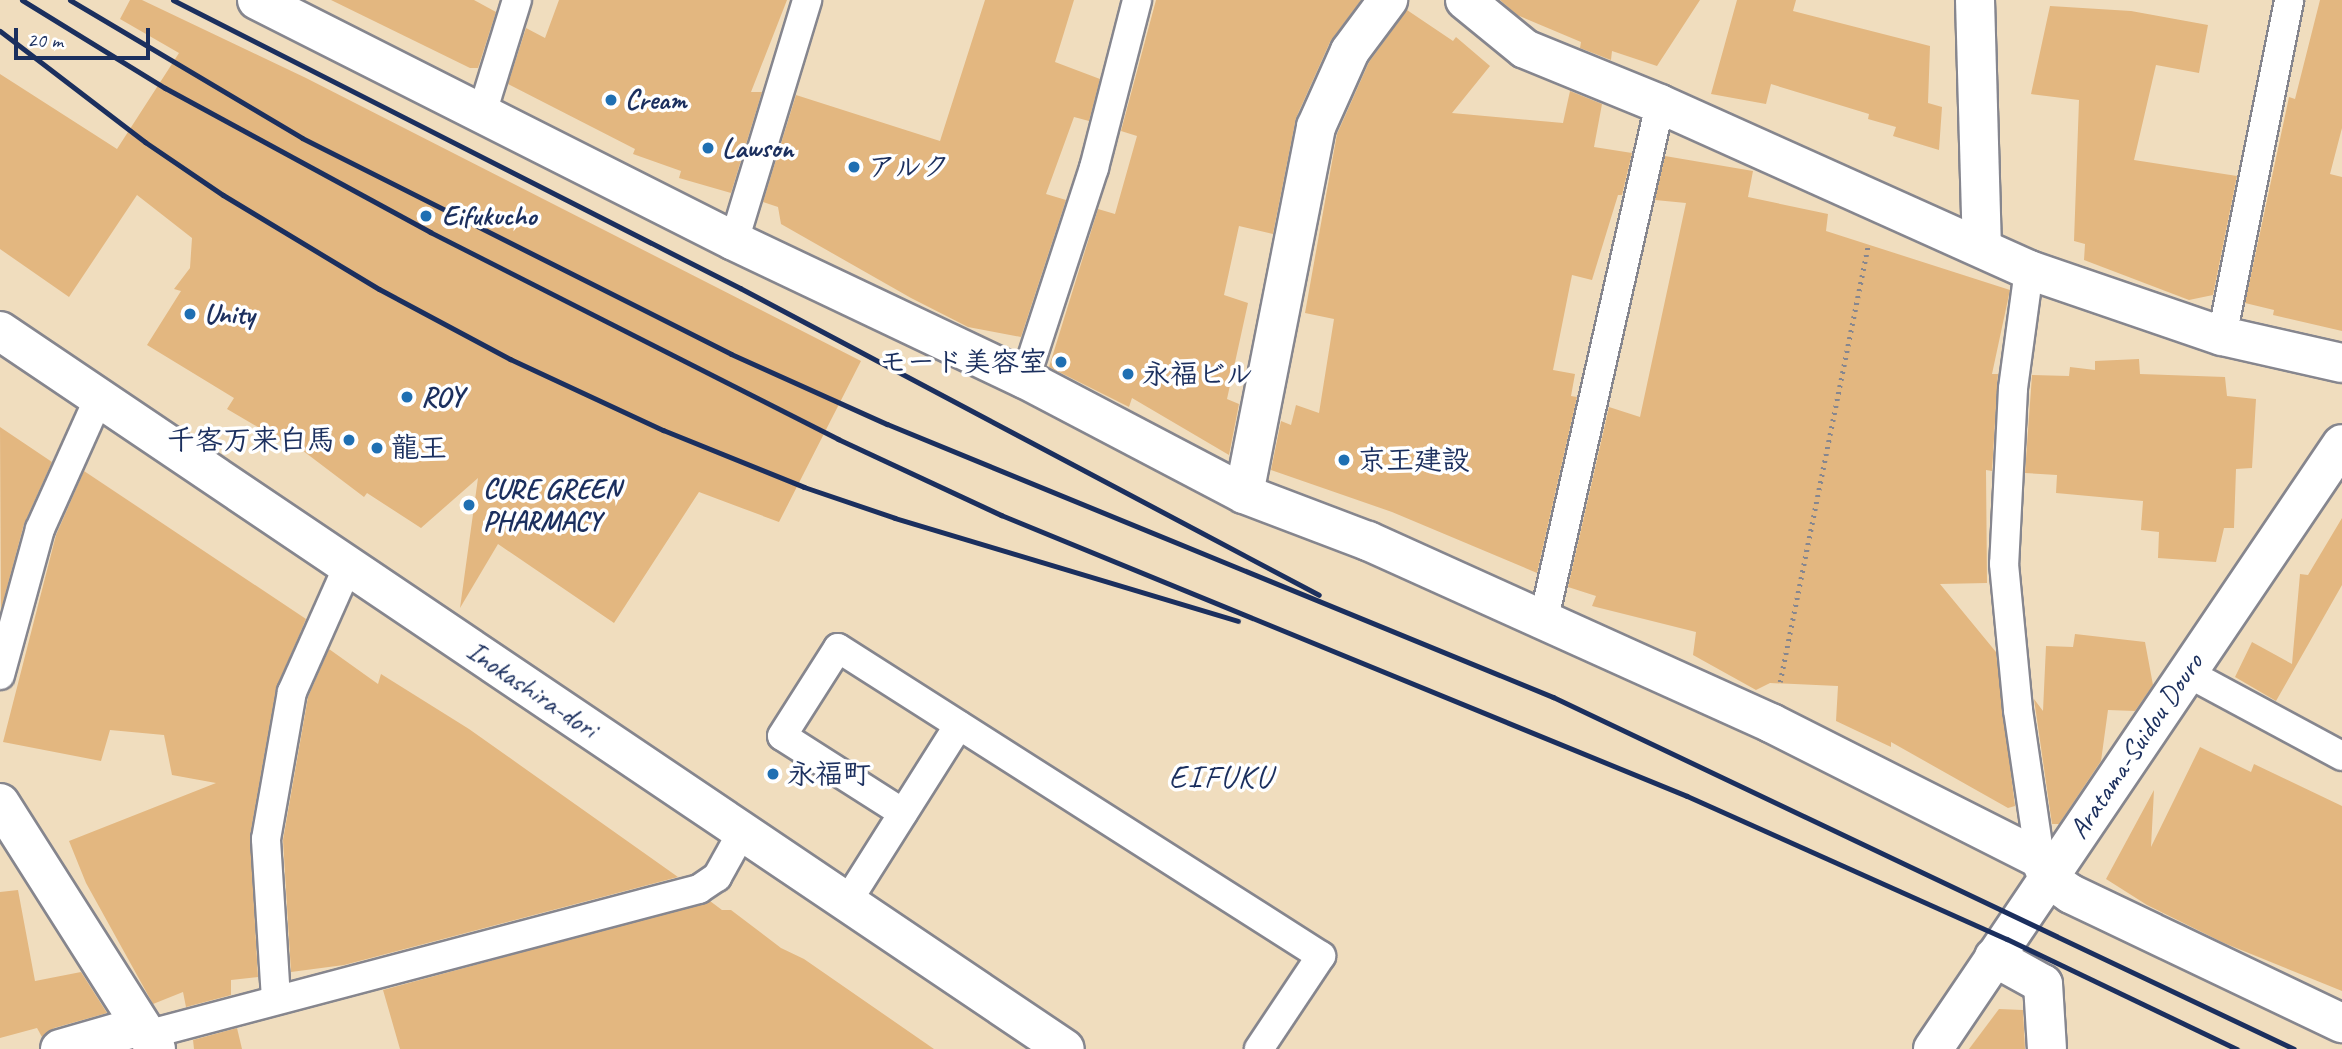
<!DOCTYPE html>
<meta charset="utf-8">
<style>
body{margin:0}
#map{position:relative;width:2342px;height:1049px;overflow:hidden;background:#f0ddbe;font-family:Caveat,"Klee One",sans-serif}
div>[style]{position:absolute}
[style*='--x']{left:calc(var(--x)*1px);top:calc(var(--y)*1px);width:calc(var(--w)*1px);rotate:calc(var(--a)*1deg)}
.building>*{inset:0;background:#e3b780}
.path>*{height:4.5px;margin-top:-2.25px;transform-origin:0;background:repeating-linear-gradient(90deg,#86868e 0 2px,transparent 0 7px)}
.roads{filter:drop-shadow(2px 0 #86868e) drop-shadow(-2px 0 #86868e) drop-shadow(0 2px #86868e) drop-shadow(0 -2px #86868e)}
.lane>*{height:28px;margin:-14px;padding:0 14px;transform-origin:14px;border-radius:14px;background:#fff}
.street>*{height:38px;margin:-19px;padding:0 19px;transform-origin:19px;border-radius:19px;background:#fff}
.secondary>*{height:38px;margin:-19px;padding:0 19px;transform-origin:19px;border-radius:19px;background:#fff}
.rail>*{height:5px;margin:-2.5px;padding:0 2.5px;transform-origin:2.5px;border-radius:2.5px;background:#1b2f5e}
.dots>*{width:19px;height:19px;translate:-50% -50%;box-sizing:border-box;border:4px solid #fff;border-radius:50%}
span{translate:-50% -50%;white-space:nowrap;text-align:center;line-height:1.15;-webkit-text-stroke:7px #fff;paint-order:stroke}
.poi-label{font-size:28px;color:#1b2f5e;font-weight:700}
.left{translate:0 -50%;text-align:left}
.right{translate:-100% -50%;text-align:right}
.street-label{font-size:28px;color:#1b2f5e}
.quarter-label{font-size:32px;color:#1b2f5e;letter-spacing:2px}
.scale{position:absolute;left:14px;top:28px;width:136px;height:32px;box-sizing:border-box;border:4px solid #1b2f5e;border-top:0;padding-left:9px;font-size:21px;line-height:24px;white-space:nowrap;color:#1b2f5e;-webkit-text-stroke:5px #fff;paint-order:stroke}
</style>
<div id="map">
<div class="building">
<div style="clip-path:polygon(130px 0,142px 0,306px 78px,861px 361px,779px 522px,699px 492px,614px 623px,498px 544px,460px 608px,478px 478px,421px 528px,367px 493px,364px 497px,290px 441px,287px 444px,227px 409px,234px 398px,147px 345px,181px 291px,174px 289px,190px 268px,192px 238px,137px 195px,69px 297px,0 249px,0 74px,117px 149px,179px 53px,120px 19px)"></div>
<div style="clip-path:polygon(331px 0,474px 0,496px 12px,478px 68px,470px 68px)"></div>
<div style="clip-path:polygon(559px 0,787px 0,751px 92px,762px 92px,731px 193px,679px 178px,681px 171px,633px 154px,635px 149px,508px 84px,526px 28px,545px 38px)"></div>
<div style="clip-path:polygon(985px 0,1074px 0,1055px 62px,1100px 79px,1089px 121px,1074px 117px,1046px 194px,1066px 200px,1021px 337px,968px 327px,911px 298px,781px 224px,778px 207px,763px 202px,796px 95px,940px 141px)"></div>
<div style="clip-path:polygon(1156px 0,1361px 0,1330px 42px,1296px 118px,1273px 234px,1239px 226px,1224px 295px,1248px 303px,1227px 399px,1239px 404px,1229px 455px,1132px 398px,1129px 407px,1049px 367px,1098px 209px,1115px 214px,1137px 136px,1121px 131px)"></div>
<div style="clip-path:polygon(1500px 0,1700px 0,1657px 66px,1612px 51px,1611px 60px,1580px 48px,1581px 42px,1517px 15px)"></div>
<div style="clip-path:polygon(1737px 0,1796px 0,1793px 11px,1930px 46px,1928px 103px,1942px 107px,1939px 150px,1893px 136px,1896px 127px,1868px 119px,1869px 114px,1771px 84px,1766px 104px,1711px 94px)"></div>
<div style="clip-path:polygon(2320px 0,2342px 0,2342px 128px,2330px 174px,2342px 177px,2342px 331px,2273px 315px,2274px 310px,2245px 303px,2289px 97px,2295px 99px)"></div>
<div style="clip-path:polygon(2050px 6px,2131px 11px,2208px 25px,2199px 73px,2156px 65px,2134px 160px,2237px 176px,2213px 295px,2189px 300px,2084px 260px,2085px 244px,2074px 241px,2079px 100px,2031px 94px)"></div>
<div style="clip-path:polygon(1407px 10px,1453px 41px,1456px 37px,1490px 66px,1452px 113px,1563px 123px,1570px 91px,1602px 104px,1594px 147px,1632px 153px,1622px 195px,1618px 195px,1592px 280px,1572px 275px,1553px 370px,1575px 374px,1571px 396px,1577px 397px,1537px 573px,1392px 512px,1271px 470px,1281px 421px,1291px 425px,1296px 405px,1319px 413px,1334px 319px,1305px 313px,1337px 134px,1369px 62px)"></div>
<div style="clip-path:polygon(1665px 156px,1753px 171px,1748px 197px,1828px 214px,1826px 231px,2010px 290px,1992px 374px,1998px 374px,1992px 471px,1986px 470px,1987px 583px,1940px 584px,1996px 652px,2015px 806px,2008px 808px,1891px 742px,1891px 747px,1836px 721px,1838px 686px,1770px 683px,1756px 690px,1693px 655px,1696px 632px,1592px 606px,1596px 596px,1568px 587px,1609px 407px,1640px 417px,1686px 203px,1655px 200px)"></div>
<div style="clip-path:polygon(2139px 359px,2140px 374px,2225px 377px,2227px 396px,2256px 399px,2252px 468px,2236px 469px,2234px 528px,2224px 528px,2216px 562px,2158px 558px,2159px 532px,2141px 530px,2143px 501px,2056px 493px,2057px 475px,2025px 473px,2032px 375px,2069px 376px,2070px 367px,2095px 370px,2095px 361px)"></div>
<div style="clip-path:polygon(0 427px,52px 462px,24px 524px,1px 610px)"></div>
<div style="clip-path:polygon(84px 471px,306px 619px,276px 689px,250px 836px,258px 977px,231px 980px,231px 995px,186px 1007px,183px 992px,153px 1004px,86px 883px,69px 841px,216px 783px,172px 775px,164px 735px,110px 730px,101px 761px,3px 742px,56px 535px)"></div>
<div style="clip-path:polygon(2342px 518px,2342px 585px,2276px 701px,2235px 677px,2252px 642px,2292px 664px,2300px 574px,2308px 575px)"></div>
<div style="clip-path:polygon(2075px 634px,2145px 642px,2153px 685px,2135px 711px,2108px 710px,2101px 761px,2059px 824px,2052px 824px,2034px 699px,2043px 711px,2046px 646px,2073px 647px)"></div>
<div style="clip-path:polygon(329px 649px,378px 684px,381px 674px,469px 729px,678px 877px,344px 965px,291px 972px,283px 840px,308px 697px)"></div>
<div style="clip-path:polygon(2200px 747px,2251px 772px,2254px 764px,2342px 806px,2342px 991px,2224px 943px,2147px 905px,2106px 879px,2154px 790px,2151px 847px)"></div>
<div style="clip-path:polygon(18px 890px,35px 981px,81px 972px,107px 1013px,54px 1028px,42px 1037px,37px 1028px,0 1038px,0 892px)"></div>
<div style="clip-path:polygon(710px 901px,722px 910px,731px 910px,781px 948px,804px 959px,934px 1049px,400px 1049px,383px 990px)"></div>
<div style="clip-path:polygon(1999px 1009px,2023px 1010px,2025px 1049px,1969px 1049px)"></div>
<div style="clip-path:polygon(237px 1028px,242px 1049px,194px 1049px,193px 1040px)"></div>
</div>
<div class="path">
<div style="--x:1780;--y:682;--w:447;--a:-78.6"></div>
</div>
<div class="roads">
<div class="lane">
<div style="--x:482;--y:113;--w:118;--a:-72.8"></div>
<div style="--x:734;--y:241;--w:252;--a:-73.1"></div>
<div style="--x:2029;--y:270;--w:120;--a:97.7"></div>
<div style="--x:2013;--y:389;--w:175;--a:92.9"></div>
<div style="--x:2004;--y:564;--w:147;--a:84.5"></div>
<div style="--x:2018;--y:710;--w:151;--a:81.6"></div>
<div style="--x:2222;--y:336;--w:343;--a:-78.7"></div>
<div style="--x:1025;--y:379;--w:222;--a:-71.9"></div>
<div style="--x:1094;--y:168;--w:173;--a:-75.6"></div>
<div style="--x:1544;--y:618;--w:527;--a:-77.28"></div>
<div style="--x:2184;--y:671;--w:179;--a:28.3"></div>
<div style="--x:0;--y:675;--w:151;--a:-74.7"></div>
<div style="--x:40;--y:529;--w:144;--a:-65.8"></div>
<div style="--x:903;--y:813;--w:143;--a:-147.5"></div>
<div style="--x:782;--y:736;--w:104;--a:-57.5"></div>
<div style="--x:838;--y:648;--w:573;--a:32.52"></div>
<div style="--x:1321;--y:956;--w:112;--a:123.7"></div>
<div style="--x:847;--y:902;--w:209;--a:-57.7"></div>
<div style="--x:276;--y:999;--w:160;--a:-93.6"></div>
<div style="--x:266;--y:839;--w:149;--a:-80"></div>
<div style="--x:292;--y:692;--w:138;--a:-66"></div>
<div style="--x:146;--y:1035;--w:572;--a:-14.79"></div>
<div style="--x:699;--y:889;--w:22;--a:-34"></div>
<div style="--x:717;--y:877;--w:51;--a:-60.9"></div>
</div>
<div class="street">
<div style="--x:257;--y:0;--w:534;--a:26.8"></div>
<div style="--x:734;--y:241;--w:322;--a:25.4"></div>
<div style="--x:1025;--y:379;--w:247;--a:27.7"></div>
<div style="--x:1244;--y:494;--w:133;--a:20.8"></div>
<div style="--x:1368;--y:541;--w:442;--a:24.3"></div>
<div style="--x:1771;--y:723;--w:301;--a:26.8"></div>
<div style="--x:2040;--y:859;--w:21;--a:67"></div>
<div style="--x:2048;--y:878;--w:28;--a:35"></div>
<div style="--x:2071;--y:894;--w:300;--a:25.5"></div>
<div style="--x:1465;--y:0;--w:77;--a:39.2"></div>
<div style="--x:1525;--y:49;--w:146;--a:22.2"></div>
<div style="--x:1660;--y:104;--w:405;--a:24.2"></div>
<div style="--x:2029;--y:270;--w:204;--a:18.9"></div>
<div style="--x:2222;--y:336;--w:123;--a:12.7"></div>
<div style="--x:1975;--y:0;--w:247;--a:88.4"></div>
<div style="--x:1244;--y:494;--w:374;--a:-78.9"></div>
<div style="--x:1316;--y:127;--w:83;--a:-65.9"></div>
<div style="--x:1350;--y:51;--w:64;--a:-53.3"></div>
<div style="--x:0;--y:803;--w:291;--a:57.6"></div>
<div style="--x:1994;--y:957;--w:56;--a:28.9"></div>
<div style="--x:2043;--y:984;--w:65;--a:86.5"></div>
<div style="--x:60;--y:1049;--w:83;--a:-16"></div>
</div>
<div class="secondary">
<div style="--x:0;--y:331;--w:1284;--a:33.99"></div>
<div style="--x:1933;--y:1049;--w:730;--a:-55.94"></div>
</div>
</div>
<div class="rail">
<div style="--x:22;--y:0;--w:168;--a:31.6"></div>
<div style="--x:165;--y:88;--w:302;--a:28.5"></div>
<div style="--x:430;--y:232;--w:458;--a:26.9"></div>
<div style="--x:838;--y:439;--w:180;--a:25"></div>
<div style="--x:1001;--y:515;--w:741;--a:22.28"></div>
<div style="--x:1687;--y:796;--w:350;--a:24.1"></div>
<div style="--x:2007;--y:939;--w:255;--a:25.6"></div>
<div style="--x:70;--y:0;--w:270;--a:30.7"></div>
<div style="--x:302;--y:138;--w:480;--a:26.7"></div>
<div style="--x:731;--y:354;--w:171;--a:24.2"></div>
<div style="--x:887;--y:424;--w:720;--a:22.29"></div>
<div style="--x:1553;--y:697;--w:820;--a:25.41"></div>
<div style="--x:173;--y:0;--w:636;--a:26.93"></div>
<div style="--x:740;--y:288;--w:655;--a:27.93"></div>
<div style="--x:0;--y:31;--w:183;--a:37.4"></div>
<div style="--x:145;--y:142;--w:94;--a:34.2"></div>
<div style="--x:223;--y:195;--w:182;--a:31.1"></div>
<div style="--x:379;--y:289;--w:149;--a:28.1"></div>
<div style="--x:510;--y:359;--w:169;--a:24.9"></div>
<div style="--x:663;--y:430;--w:152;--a:22"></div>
<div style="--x:804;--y:487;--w:96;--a:18.8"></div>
<div style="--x:895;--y:518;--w:358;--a:16.7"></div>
</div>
<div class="dots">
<div style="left:611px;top:100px;background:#1f6fb2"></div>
<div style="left:708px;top:148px;background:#1f6fb2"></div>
<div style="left:854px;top:167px;background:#1f6fb2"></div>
<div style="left:426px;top:216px;background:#1f6fb2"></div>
<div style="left:190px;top:314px;background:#1f6fb2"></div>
<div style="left:1061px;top:362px;background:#1f6fb2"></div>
<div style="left:1128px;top:374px;background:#1f6fb2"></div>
<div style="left:407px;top:397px;background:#1f6fb2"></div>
<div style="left:349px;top:440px;background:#1f6fb2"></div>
<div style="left:377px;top:448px;background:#1f6fb2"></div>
<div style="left:1344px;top:460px;background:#1f6fb2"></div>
<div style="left:469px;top:505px;background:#1f6fb2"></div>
<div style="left:773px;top:774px;background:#1f6fb2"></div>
</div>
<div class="poi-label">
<span class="left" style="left:625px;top:100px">Cream</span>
<span class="left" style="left:722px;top:148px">Lawson</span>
<span class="left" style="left:868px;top:167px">アルク</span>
<span class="left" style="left:442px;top:216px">Eifukucho</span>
<span class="left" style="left:204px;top:314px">Unity</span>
<span class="right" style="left:1047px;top:362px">モード美容室</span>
<span class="left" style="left:1142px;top:374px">永福ビル</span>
<span class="left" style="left:421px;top:397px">ROY</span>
<span class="right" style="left:335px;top:440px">千客万来白馬</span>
<span class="left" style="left:391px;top:448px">龍王</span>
<span class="left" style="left:1358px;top:460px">京王建設</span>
<span class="left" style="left:483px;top:505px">CURE GREEN<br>PHARMACY</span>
<span class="left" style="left:787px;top:774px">永福町</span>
</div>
<div class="street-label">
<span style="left:532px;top:690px;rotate:34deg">Inokashira-dori</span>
<span style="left:2136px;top:746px;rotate:-56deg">Aratama-Suidou Douro</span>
</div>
<div class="quarter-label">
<span style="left:1221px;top:777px">EIFUKU</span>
</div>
<div class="scale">20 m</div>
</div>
